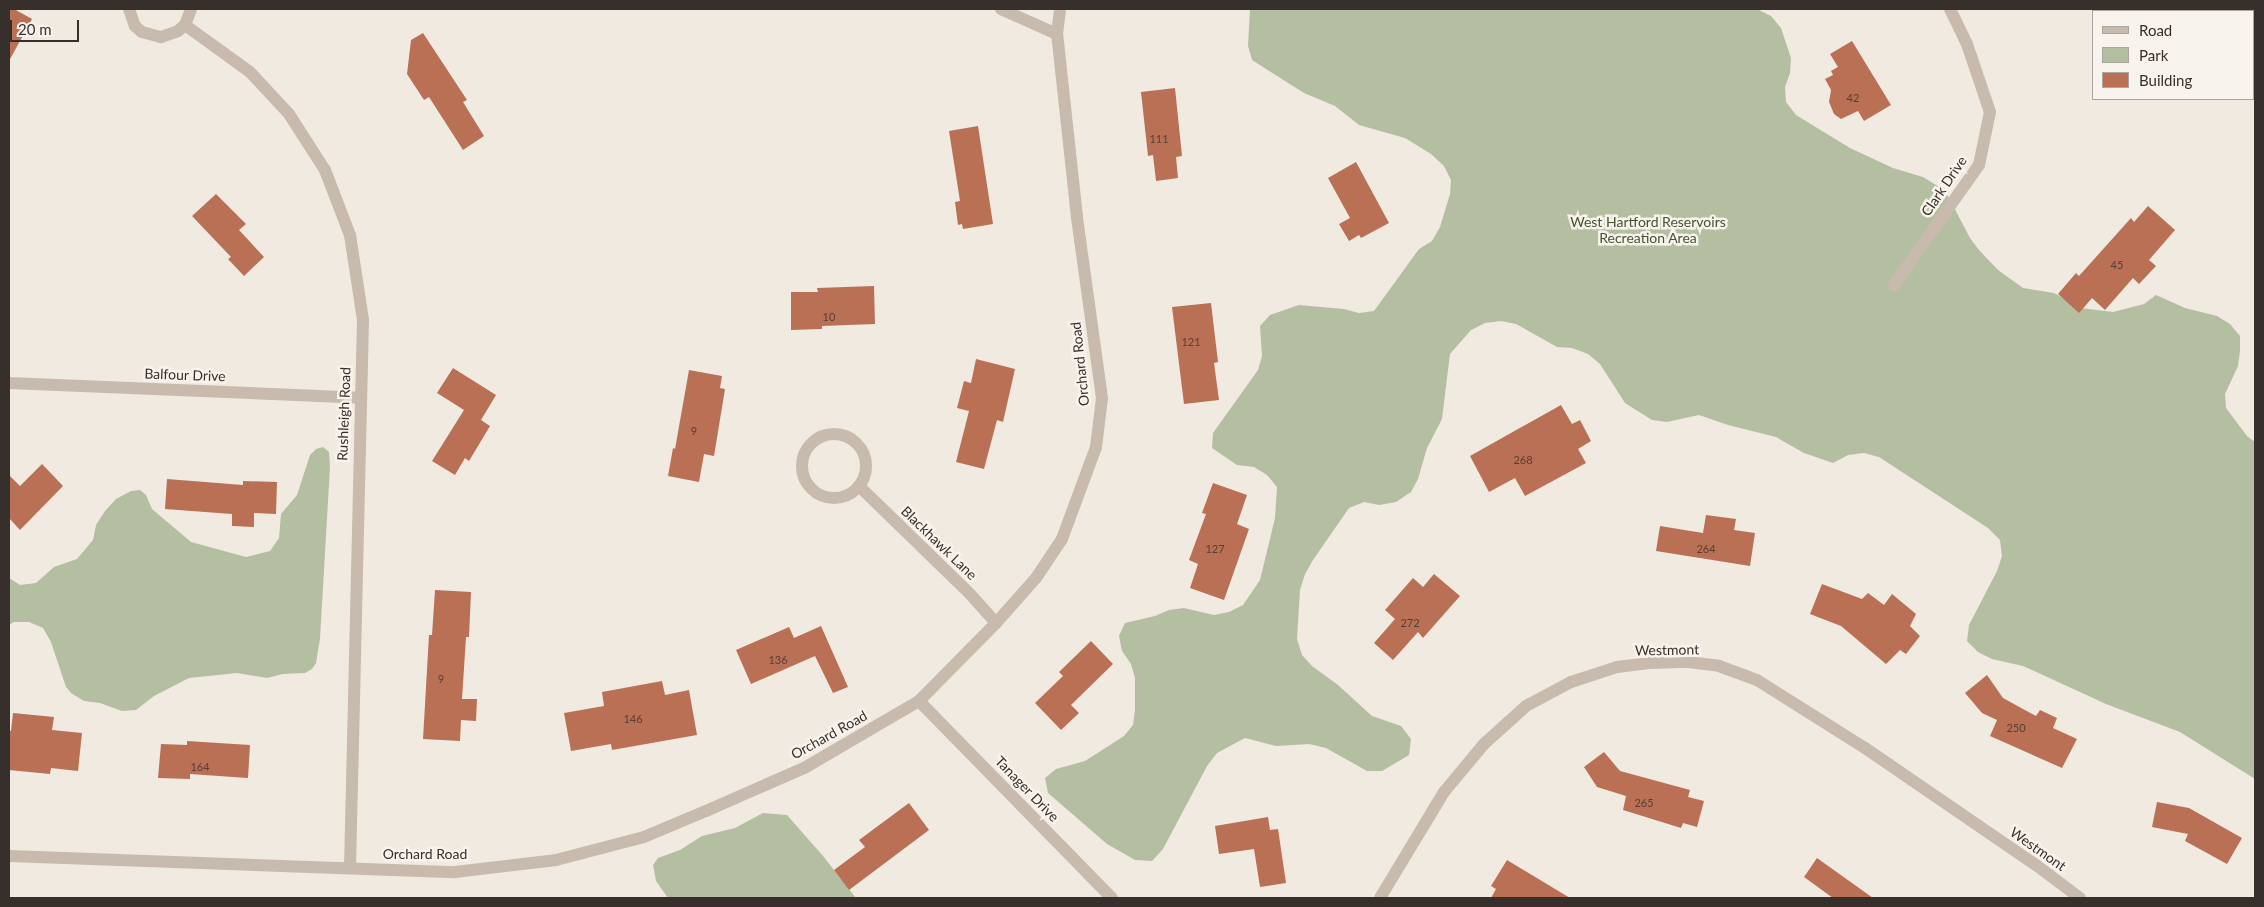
<!DOCTYPE html>
<style>
body{margin:0}
#map{position:relative;width:2264px;height:907px;overflow:hidden;background:#f1eae0;font-family:Lato,sans-serif}
div>[style]{position:absolute}
[style*='--x']{left:calc(var(--x)*1px);top:calc(var(--y)*1px);width:calc(var(--w)*1px);rotate:calc(var(--a)*1deg)}
.green>*{inset:0;background:#b4bfa1}
.building>*{inset:0;background:#ba7055}
.minor>*{height:12px;margin:-6px;padding:0 6px;transform-origin:6px;border-radius:6px;background:#c8baad}
.minor>.ring{margin:-6px;padding:0;box-sizing:content-box;background:none;border:12px solid #c8baad;border-radius:50%}
span{translate:-50% -50%;white-space:nowrap;text-align:center;line-height:1.15;-webkit-text-stroke:5px #f9f3ed;paint-order:stroke}
.number-label{font-size:11px;color:#583f36}
.number-label span{-webkit-text-stroke-width:0}
.street-label{font-size:14px;color:#372f2b}
.park-label{font-size:14px;color:#465331}
.frame{position:absolute;inset:0;border:10px solid #372f2b;pointer-events:none}
.legend{position:absolute;left:2092px;top:10px;width:162px;height:90px;box-sizing:border-box;background:#f9f3ed;border:1px solid #aba59f;margin:0;padding:6px 9px;list-style:none;font-size:15px;color:#372f2b}
.legend li{display:flex;align-items:center;gap:10px;height:25px}
.legend b{width:25px;border:1px solid #aba59f}
.scale{position:absolute;left:10px;top:20px;width:69px;height:22px;box-sizing:border-box;border:2px solid #372f2b;border-top:0;padding-left:6px;font-size:15px;line-height:18px;white-space:nowrap;color:#372f2b;-webkit-text-stroke:4px #f9f3ed;paint-order:stroke}
</style>
<div id="map">
<div class="green">
<div style="clip-path:polygon(1250px 9px,1757px 9px,1771px 16px,1781px 28px,1791px 58px,1790px 73px,1785px 87px,1786px 102px,1796px 115px,1850px 148px,1893px 168px,1923px 177px,1936px 185px,1948px 196px,1970px 238px,1979px 250px,1998px 270px,2023px 288px,2054px 293px,2081px 308px,2113px 312px,2144px 304px,2156px 295px,2185px 308px,2217px 316px,2230px 324px,2240px 336px,2240px 351px,2238px 366px,2225px 394px,2226px 408px,2247px 436px,2255px 442px,2255px 779px,2180px 732px,2106px 704px,2023px 666px,1992px 659px,1978px 652px,1967px 641px,1969px 625px,1997px 571px,2002px 556px,2000px 540px,1988px 528px,1879px 457px,1864px 453px,1848px 455px,1833px 463px,1804px 453px,1776px 437px,1728px 425px,1699px 415px,1667px 422px,1652px 420px,1625px 403px,1600px 364px,1588px 354px,1572px 348px,1557px 347px,1516px 324px,1501px 321px,1485px 323px,1471px 330px,1450px 354px,1442px 419px,1427px 448px,1418px 479px,1411px 492px,1396px 502px,1379px 505px,1364px 502px,1349px 508px,1313px 560px,1305px 574px,1300px 590px,1297px 639px,1302px 655px,1312px 666px,1338px 685px,1372px 716px,1401px 726px,1411px 739px,1409px 755px,1382px 771px,1367px 771px,1326px 748px,1309px 744px,1276px 746px,1245px 738px,1217px 753px,1207px 766px,1163px 849px,1152px 861px,1135px 860px,1107px 844px,1048px 793px,1045px 778px,1056px 769px,1085px 761px,1124px 736px,1133px 725px,1135px 710px,1135px 678px,1131px 664px,1122px 651px,1119px 636px,1125px 623px,1155px 616px,1169px 610px,1184px 608px,1214px 615px,1229px 612px,1243px 605px,1260px 580px,1275px 518px,1277px 487px,1267px 475px,1254px 467px,1237px 465px,1212px 448px,1213px 433px,1258px 370px,1262px 356px,1260px 326px,1270px 315px,1299px 305px,1344px 309px,1359px 313px,1374px 311px,1419px 249px,1432px 241px,1440px 227px,1450px 194px,1451px 180px,1444px 166px,1431px 154px,1405px 138px,1359px 125px,1335px 106px,1304px 93px,1252px 60px,1248px 46px)"></div>
<div style="clip-path:polygon(323px 447px,329px 452px,330px 467px,320px 639px,316px 663px,312px 669px,305px 673px,283px 674px,267px 678px,237px 673px,189px 678px,154px 696px,136px 710px,122px 711px,100px 703px,84px 701px,71px 693px,66px 687px,51px 642px,43px 628px,29px 622px,14px 622px,9px 625px,9px 578px,20px 585px,36px 583px,54px 567px,77px 559px,93px 540px,96px 525px,105px 511px,116px 499px,131px 491px,140px 490px,146px 495px,152px 509px,191px 542px,246px 557px,270px 551px,279px 538px,281px 514px,297px 495px,310px 455px,316px 449px)"></div>
<div style="clip-path:polygon(763px 813px,787px 815px,823px 856px,856px 898px,668px 898px,656px 881px,653px 865px,658px 858px,680px 850px,702px 836px,735px 828px)"></div>
</div>
<div class="building">
<div style="clip-path:polygon(9px 9px,14px 9px,32px 19px,9px 61px)"></div>
<div style="clip-path:polygon(423px 33px,467px 100px,463px 102px,484px 136px,463px 150px,429px 97px,424px 100px,407px 74px,411px 40px)"></div>
<div style="clip-path:polygon(1852px 41px,1891px 105px,1864px 121px,1858px 111px,1841px 119px,1834px 114px,1829px 102px,1831px 90px,1825px 79px,1833px 75px,1831px 71px,1838px 67px,1830px 54px)"></div>
<div style="clip-path:polygon(1175px 88px,1182px 156px,1176px 157px,1178px 178px,1156px 181px,1153px 155px,1148px 156px,1141px 92px)"></div>
<div style="clip-path:polygon(978px 126px,993px 224px,963px 229px,962px 224px,958px 225px,955px 202px,960px 201px,949px 131px)"></div>
<div style="clip-path:polygon(1356px 162px,1389px 223px,1361px 238px,1359px 235px,1349px 241px,1339px 224px,1350px 218px,1328px 178px)"></div>
<div style="clip-path:polygon(216px 194px,246px 224px,239px 230px,264px 257px,244px 276px,228px 259px,231px 257px,192px 216px)"></div>
<div style="clip-path:polygon(2148px 206px,2175px 230px,2149px 260px,2156px 266px,2139px 284px,2133px 278px,2105px 310px,2092px 298px,2079px 313px,2058px 294px,2076px 273px,2079px 276px,2131px 218px,2134px 222px)"></div>
<div style="clip-path:polygon(874px 286px,875px 324px,822px 326px,822px 329px,791px 330px,791px 292px,818px 292px,817px 288px)"></div>
<div style="clip-path:polygon(1211px 303px,1218px 362px,1214px 363px,1219px 400px,1184px 404px,1172px 307px)"></div>
<div style="clip-path:polygon(976px 359px,1015px 369px,1003px 422px,997px 420px,984px 469px,956px 462px,969px 411px,957px 408px,964px 381px,971px 383px)"></div>
<div style="clip-path:polygon(453px 368px,496px 395px,481px 420px,490px 426px,469px 461px,465px 458px,455px 475px,432px 461px,464px 410px,437px 393px)"></div>
<div style="clip-path:polygon(689px 370px,722px 376px,720px 388px,725px 389px,714px 456px,704px 454px,699px 482px,668px 476px,673px 448px,675px 449px)"></div>
<div style="clip-path:polygon(1561px 405px,1572px 424px,1580px 420px,1591px 441px,1578px 449px,1586px 463px,1525px 496px,1515px 478px,1489px 492px,1470px 456px)"></div>
<div style="clip-path:polygon(42px 464px,63px 486px,20px 530px,9px 518px,9px 475px,20px 486px)"></div>
<div style="clip-path:polygon(167px 479px,243px 485px,243px 481px,277px 482px,276px 514px,254px 513px,254px 527px,232px 526px,232px 514px,165px 509px)"></div>
<div style="clip-path:polygon(1213px 483px,1247px 495px,1237px 524px,1249px 529px,1224px 600px,1190px 588px,1198px 564px,1189px 560px,1206px 514px,1202px 513px)"></div>
<div style="clip-path:polygon(1706px 515px,1736px 519px,1734px 530px,1755px 533px,1750px 566px,1656px 551px,1660px 526px,1703px 533px)"></div>
<div style="clip-path:polygon(1434px 574px,1460px 596px,1423px 638px,1418px 632px,1393px 660px,1374px 643px,1395px 619px,1385px 610px,1413px 578px,1423px 587px)"></div>
<div style="clip-path:polygon(1822px 584px,1862px 599px,1868px 593px,1884px 605px,1892px 594px,1916px 614px,1910px 626px,1920px 636px,1906px 654px,1900px 650px,1886px 664px,1841px 626px,1810px 614px)"></div>
<div style="clip-path:polygon(435px 590px,471px 592px,469px 637px,466px 637px,462px 699px,477px 699px,476px 721px,461px 720px,460px 741px,423px 739px,429px 635px,432px 635px)"></div>
<div style="clip-path:polygon(821px 626px,848px 687px,833px 693px,815px 656px,751px 684px,736px 650px,789px 627px,794px 638px)"></div>
<div style="clip-path:polygon(1091px 641px,1113px 664px,1071px 705px,1079px 713px,1061px 730px,1035px 703px,1063px 676px,1059px 672px)"></div>
<div style="clip-path:polygon(1987px 675px,2003px 698px,2036px 716px,2040px 710px,2057px 718px,2053px 728px,2077px 739px,2062px 768px,1990px 736px,1997px 720px,1982px 713px,1965px 693px)"></div>
<div style="clip-path:polygon(662px 681px,665px 695px,689px 690px,697px 735px,612px 750px,611px 744px,571px 751px,564px 713px,604px 706px,602px 692px)"></div>
<div style="clip-path:polygon(13px 713px,54px 717px,52px 730px,82px 733px,78px 771px,51px 768px,50px 774px,9px 770px,9px 731px,11px 731px)"></div>
<div style="clip-path:polygon(187px 741px,250px 745px,248px 778px,190px 774px,190px 779px,158px 778px,161px 744px,187px 745px)"></div>
<div style="clip-path:polygon(1604px 752px,1620px 771px,1690px 790px,1688px 797px,1704px 801px,1697px 827px,1683px 823px,1681px 828px,1623px 810px,1626px 796px,1597px 787px,1584px 767px)"></div>
<div style="clip-path:polygon(2157px 802px,2189px 808px,2242px 838px,2227px 864px,2185px 841px,2188px 834px,2152px 827px)"></div>
<div style="clip-path:polygon(909px 803px,929px 830px,849px 890px,834px 870px,865px 847px,859px 840px)"></div>
<div style="clip-path:polygon(1268px 817px,1270px 830px,1278px 829px,1286px 883px,1260px 887px,1254px 849px,1219px 854px,1215px 826px)"></div>
<div style="clip-path:polygon(1817px 858px,1873px 898px,1833px 898px,1804px 877px)"></div>
<div style="clip-path:polygon(1507px 860px,1570px 898px,1491px 898px,1496px 889px,1491px 886px)"></div>
</div>
<div class="minor">
<div style="--x:129;--y:9;--w:18;--a:71"></div>
<div style="--x:135;--y:26;--w:9;--a:41"></div>
<div style="--x:142;--y:32;--w:20;--a:15"></div>
<div style="--x:161;--y:37;--w:18;--a:-19"></div>
<div style="--x:178;--y:31;--w:9;--a:-41"></div>
<div style="--x:185;--y:25;--w:17;--a:-69"></div>
<div style="--x:1001;--y:9;--w:61;--a:24.1"></div>
<div style="--x:185;--y:25;--w:80;--a:35.9"></div>
<div style="--x:250;--y:72;--w:57;--a:47.1"></div>
<div style="--x:289;--y:114;--w:67;--a:57.3"></div>
<div style="--x:325;--y:170;--w:70;--a:69"></div>
<div style="--x:350;--y:235;--w:86;--a:81.3"></div>
<div style="--x:363;--y:320;--w:548;--a:91.36"></div>
<div style="--x:1894;--y:285;--w:147;--a:-54.7"></div>
<div style="--x:1979;--y:165;--w:54;--a:-78.3"></div>
<div style="--x:1990;--y:112;--w:72;--a:-108.7"></div>
<div style="--x:1967;--y:44;--w:39;--a:-116"></div>
<div style="--x:9;--y:383;--w:351;--a:2.4"></div>
<div class="ring" style="left:802px;top:434px;width:52px;height:52px"></div>
<div style="--x:859;--y:486;--w:155;--a:44.2"></div>
<div style="--x:970;--y:594;--w:39;--a:48"></div>
<div style="--x:919;--y:701;--w:276;--a:45.6"></div>
<div style="--x:9;--y:856;--w:446;--a:2.1"></div>
<div style="--x:455;--y:872;--w:102;--a:-6.8"></div>
<div style="--x:556;--y:860;--w:91;--a:-14.6"></div>
<div style="--x:644;--y:837;--w:67;--a:-22.8"></div>
<div style="--x:706;--y:811;--w:109;--a:-23.7"></div>
<div style="--x:806;--y:767;--w:131;--a:-30.3"></div>
<div style="--x:919;--y:701;--w:110;--a:-45.4"></div>
<div style="--x:996;--y:623;--w:60;--a:-48.4"></div>
<div style="--x:1036;--y:578;--w:47;--a:-56.3"></div>
<div style="--x:1062;--y:539;--w:98;--a:-69.7"></div>
<div style="--x:1096;--y:447;--w:49;--a:-83"></div>
<div style="--x:1102;--y:398;--w:183;--a:-97.9"></div>
<div style="--x:1077;--y:217;--w:184;--a:-96.2"></div>
<div style="--x:1057;--y:34;--w:25;--a:-83"></div>
<div style="--x:1380;--y:898;--w:124;--a:-58.9"></div>
<div style="--x:1444;--y:792;--w:62;--a:-50.2"></div>
<div style="--x:1484;--y:744;--w:57;--a:-42.1"></div>
<div style="--x:1526;--y:706;--w:51;--a:-28.1"></div>
<div style="--x:1571;--y:682;--w:48;--a:-18.1"></div>
<div style="--x:1617;--y:667;--w:34;--a:-7"></div>
<div style="--x:1651;--y:663;--w:37;--a:-2"></div>
<div style="--x:1688;--y:662;--w:31;--a:7"></div>
<div style="--x:1719;--y:666;--w:40;--a:20.2"></div>
<div style="--x:1757;--y:680;--w:128;--a:32.2"></div>
<div style="--x:1865;--y:748;--w:207;--a:34.4"></div>
<div style="--x:2036;--y:865;--w:55;--a:36.9"></div>
</div>
<div class="number-label">
<span style="left:1853px;top:98px">42</span>
<span style="left:1159px;top:139px">111</span>
<span style="left:2117px;top:265px">45</span>
<span style="left:829px;top:317px">10</span>
<span style="left:1191px;top:342px">121</span>
<span style="left:694px;top:431px">9</span>
<span style="left:1523px;top:460px">268</span>
<span style="left:1215px;top:549px">127</span>
<span style="left:1706px;top:549px">264</span>
<span style="left:1410px;top:623px">272</span>
<span style="left:778px;top:660px">136</span>
<span style="left:441px;top:679px">9</span>
<span style="left:633px;top:719px">146</span>
<span style="left:2016px;top:728px">250</span>
<span style="left:200px;top:767px">164</span>
<span style="left:1644px;top:803px">265</span>
</div>
<div class="street-label">
<span style="left:1944px;top:186px;rotate:-56deg">Clark Drive</span>
<span style="left:1080px;top:364px;rotate:-96deg">Orchard Road</span>
<span style="left:185px;top:375px;rotate:2deg">Balfour Drive</span>
<span style="left:344px;top:414px;rotate:-88deg">Rushleigh Road</span>
<span style="left:939px;top:543px;rotate:44deg">Blackhawk Lane</span>
<span style="left:1667px;top:650px;rotate:-1deg">Westmont</span>
<span style="left:829px;top:735px;rotate:-29deg">Orchard Road</span>
<span style="left:1027px;top:789px;rotate:46deg">Tanager Drive</span>
<span style="left:2038px;top:849px;rotate:35deg">Westmont</span>
<span style="left:425px;top:854px">Orchard Road</span>
</div>
<div class="park-label">
<span style="left:1648px;top:230px">West Hartford Reservoirs<br>Recreation Area</span>
</div>
<div class="frame"></div>
<ul class="legend">
<li><b style="height:6px;background:#c8baad"></b>Road</li>
<li><b style="height:14px;background:#b4bfa1"></b>Park</li>
<li><b style="height:14px;background:#ba7055"></b>Building</li>
</ul>
<div class="scale">20 m</div>
</div>
